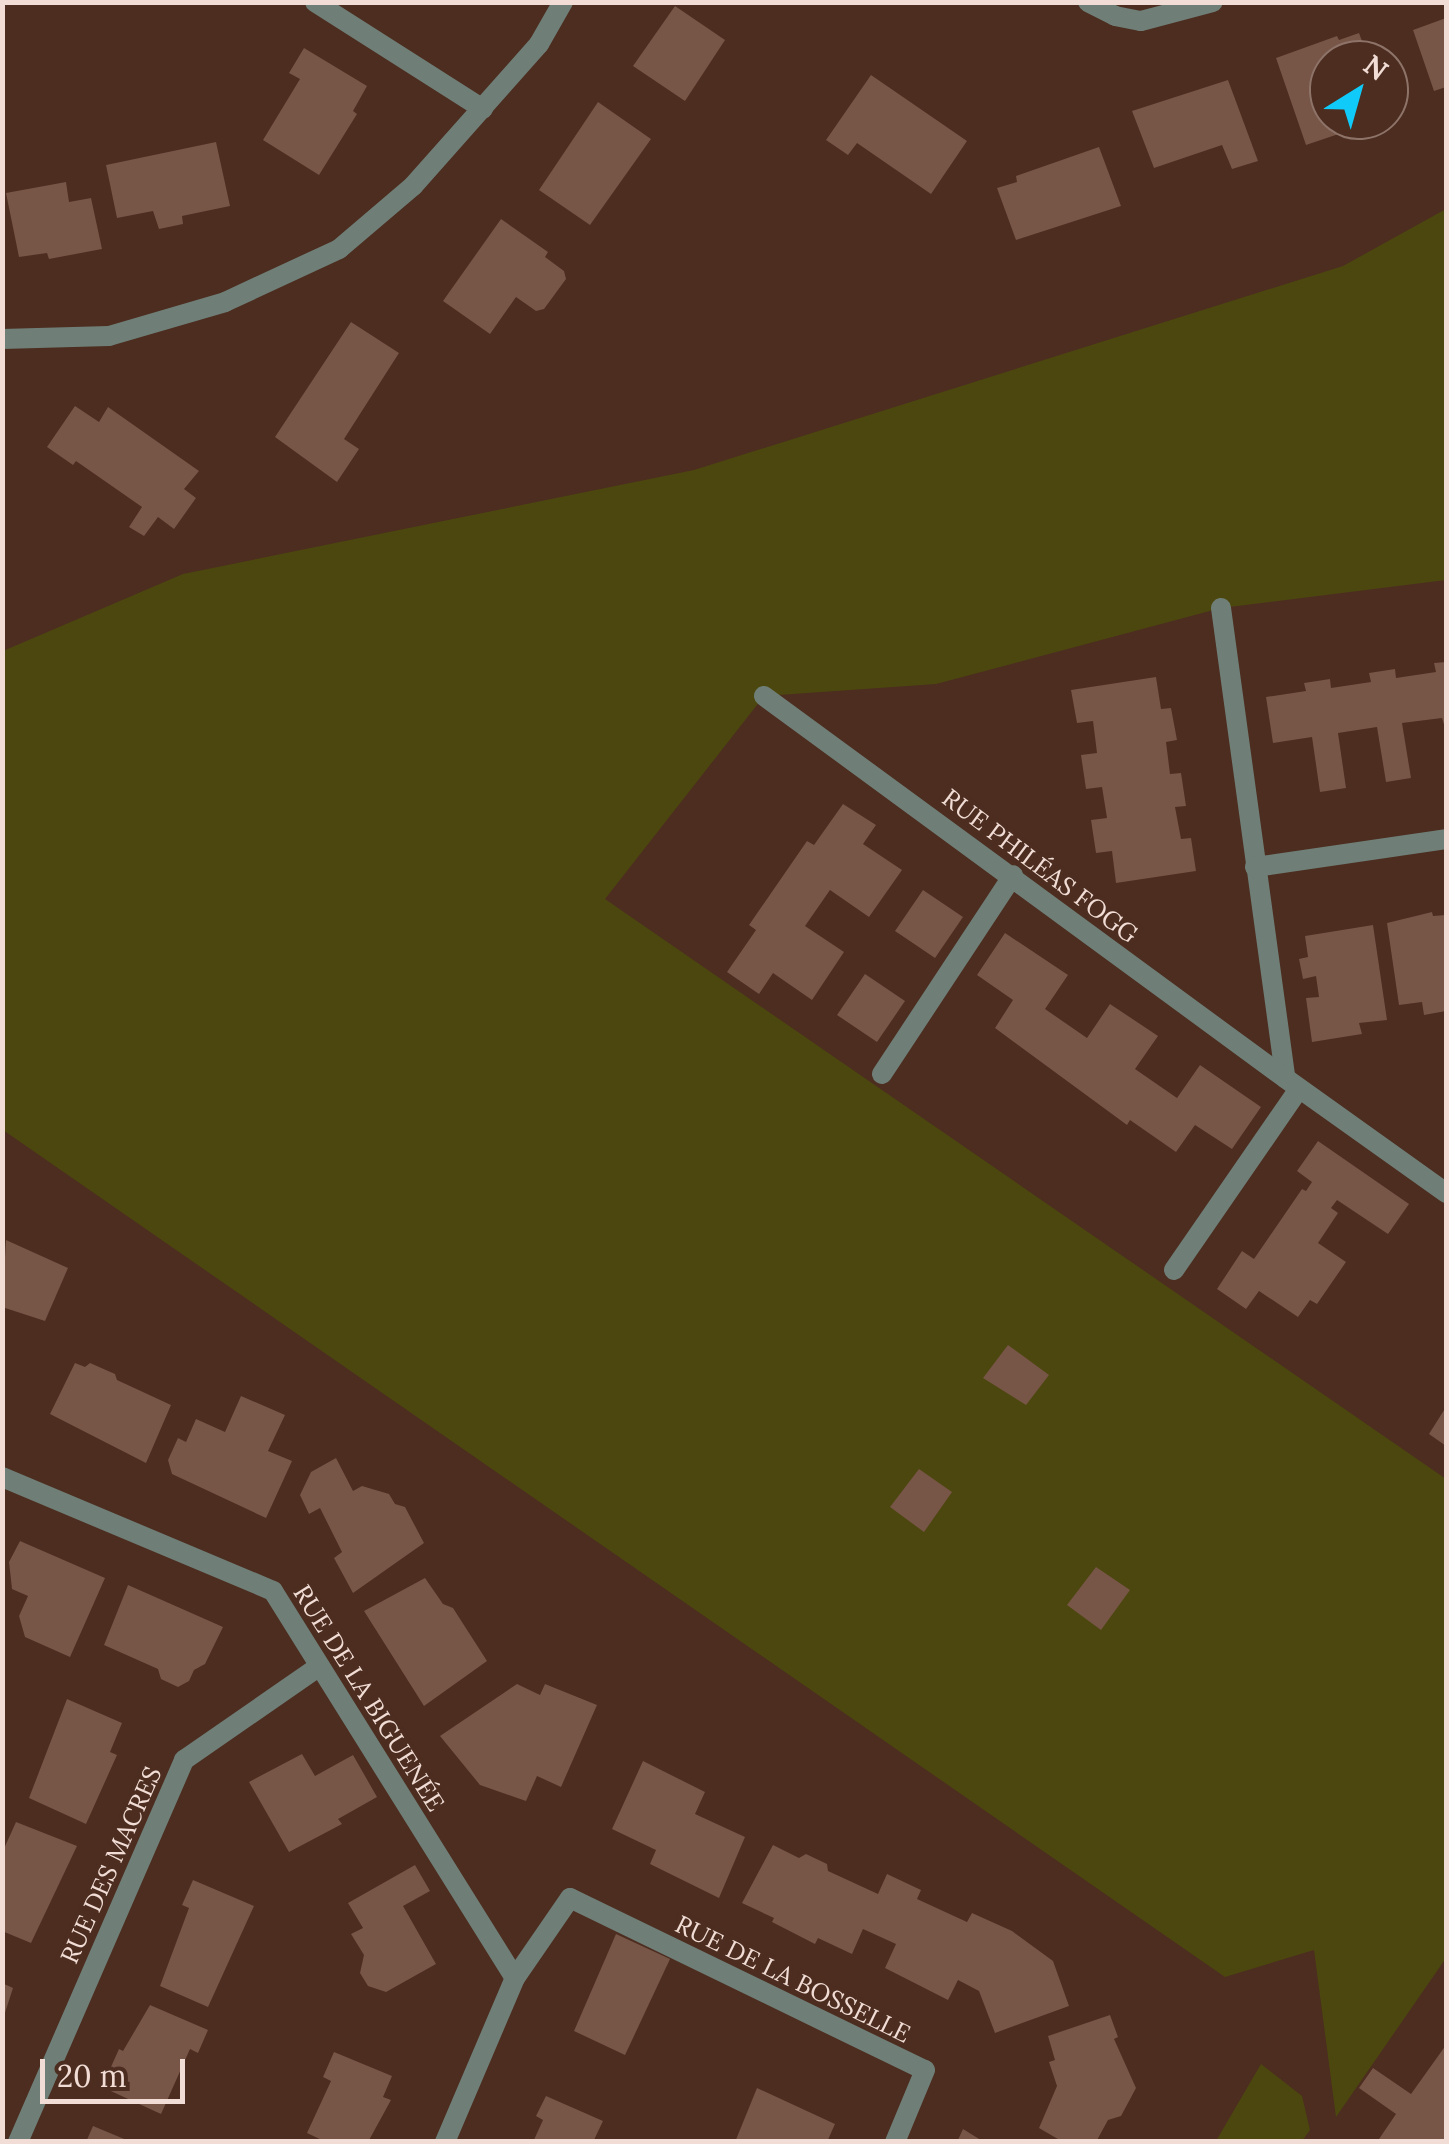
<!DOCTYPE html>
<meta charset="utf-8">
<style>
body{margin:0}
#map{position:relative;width:1449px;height:2144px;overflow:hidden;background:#4c2d20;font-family:Lora,serif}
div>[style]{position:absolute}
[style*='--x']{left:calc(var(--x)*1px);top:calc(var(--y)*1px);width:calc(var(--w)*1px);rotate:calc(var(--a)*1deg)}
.green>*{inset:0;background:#4c470f}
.building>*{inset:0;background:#775547}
.street>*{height:20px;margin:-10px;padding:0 10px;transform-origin:10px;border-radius:10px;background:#6f7f77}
span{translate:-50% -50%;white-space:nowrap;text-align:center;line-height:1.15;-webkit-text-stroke:8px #4c2d20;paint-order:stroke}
.street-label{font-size:25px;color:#f1ddd5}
.frame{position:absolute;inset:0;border:5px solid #f1ddd5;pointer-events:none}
.north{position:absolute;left:1309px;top:40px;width:100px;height:100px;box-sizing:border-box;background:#4c2d20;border:2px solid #8e7368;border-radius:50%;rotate:37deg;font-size:28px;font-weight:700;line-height:40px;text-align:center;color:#f1ddd5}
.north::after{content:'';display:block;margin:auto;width:35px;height:45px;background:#10cafa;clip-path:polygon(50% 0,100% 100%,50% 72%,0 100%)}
.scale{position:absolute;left:40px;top:2059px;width:145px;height:45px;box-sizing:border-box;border:5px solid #f1ddd5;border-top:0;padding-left:12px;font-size:30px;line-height:35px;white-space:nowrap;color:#f1ddd5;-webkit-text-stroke:8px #4c2d20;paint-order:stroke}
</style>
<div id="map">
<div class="green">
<div style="clip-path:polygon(1446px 209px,1446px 580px,1221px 608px,936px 684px,764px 696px,605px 899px,1446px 1479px,1446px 1958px,1336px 2117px,1314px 1950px,1225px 1977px,3px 1130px,3px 651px,183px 574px,694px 470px,1343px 266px)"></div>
<div style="clip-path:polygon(1261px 2064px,1302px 2096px,1310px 2130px,1302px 2141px,1216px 2141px)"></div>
</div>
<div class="building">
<div style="clip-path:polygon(675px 6px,725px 40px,685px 101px,633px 66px)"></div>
<div style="clip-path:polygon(1446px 18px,1446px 87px,1434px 91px,1413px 30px)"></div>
<div style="clip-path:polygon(1359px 33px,1369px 60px,1329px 60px,1329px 120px,1377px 121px,1306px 145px,1276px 58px,1337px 36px,1339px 40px)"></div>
<div style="clip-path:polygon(304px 48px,367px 86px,353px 111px,357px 114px,319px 175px,263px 140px,300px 79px,289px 73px)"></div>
<div style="clip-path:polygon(871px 75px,967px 141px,931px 194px,857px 143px,848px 155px,826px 140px)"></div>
<div style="clip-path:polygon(1228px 80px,1258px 161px,1232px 169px,1222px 145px,1154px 168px,1132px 111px)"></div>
<div style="clip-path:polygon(598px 102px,651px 139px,590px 225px,539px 190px)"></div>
<div style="clip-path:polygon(216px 142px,230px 206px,182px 216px,183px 224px,159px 229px,153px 211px,117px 218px,106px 165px)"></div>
<div style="clip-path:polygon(1099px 147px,1121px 206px,1016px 240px,997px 188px,1017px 182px,1016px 176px)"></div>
<div style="clip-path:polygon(66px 182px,69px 202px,91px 198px,102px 249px,49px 259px,47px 253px,19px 257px,6px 193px)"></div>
<div style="clip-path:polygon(501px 219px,548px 252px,545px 257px,564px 271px,566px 279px,544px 309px,536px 311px,516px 297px,490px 334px,443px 301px)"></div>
<div style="clip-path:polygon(351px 322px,399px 353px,344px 439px,359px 449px,337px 482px,275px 437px)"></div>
<div style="clip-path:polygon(75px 406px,99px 422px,108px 407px,199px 471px,184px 489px,196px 498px,174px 529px,158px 517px,144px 536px,129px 527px,142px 507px,76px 461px,73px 465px,47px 447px)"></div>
<div style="clip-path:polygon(1446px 662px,1446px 731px,1442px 718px,1402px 723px,1411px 778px,1386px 782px,1377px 727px,1338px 733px,1346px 788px,1320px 792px,1312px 737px,1273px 743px,1266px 697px,1306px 691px,1304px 683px,1330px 679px,1331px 688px,1371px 682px,1369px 673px,1395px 669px,1396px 678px,1436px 672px,1434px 663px)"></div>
<div style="clip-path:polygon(1156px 677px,1161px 709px,1171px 708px,1177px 740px,1166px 742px,1170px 774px,1181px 773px,1186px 806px,1175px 807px,1181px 839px,1191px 838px,1196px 871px,1116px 883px,1112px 851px,1096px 853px,1091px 820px,1107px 818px,1102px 787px,1086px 789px,1081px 755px,1097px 753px,1093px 721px,1077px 723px,1071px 690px)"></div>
<div style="clip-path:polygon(843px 804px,876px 825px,863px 844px,902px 870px,869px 917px,830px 890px,805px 926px,844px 952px,812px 1000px,773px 973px,759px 994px,727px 972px,756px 930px,749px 925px,807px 841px,814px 845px)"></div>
<div style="clip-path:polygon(923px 890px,963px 917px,935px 958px,895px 931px)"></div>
<div style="clip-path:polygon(1432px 912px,1433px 916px,1446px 915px,1446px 1011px,1424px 1015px,1422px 1002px,1399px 1005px,1387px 923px)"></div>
<div style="clip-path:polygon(1373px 925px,1387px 1020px,1359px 1023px,1362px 1034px,1312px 1042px,1306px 998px,1319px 997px,1316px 976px,1303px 979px,1299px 959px,1308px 957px,1305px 936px)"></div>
<div style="clip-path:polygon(1005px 933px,1068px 975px,1045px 1009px,1087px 1038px,1110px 1004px,1158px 1036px,1135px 1069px,1177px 1098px,1200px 1065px,1261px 1107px,1232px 1149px,1195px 1125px,1176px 1152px,1130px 1120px,1127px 1125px,995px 1028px,1013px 1000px,977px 975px)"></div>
<div style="clip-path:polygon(865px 974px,905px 1001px,877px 1042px,837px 1015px)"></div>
<div style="clip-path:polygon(1318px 1141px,1409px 1204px,1388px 1234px,1337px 1200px,1331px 1208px,1338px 1213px,1318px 1243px,1346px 1262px,1317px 1304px,1310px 1300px,1298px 1317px,1259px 1291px,1246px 1309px,1217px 1289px,1242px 1251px,1254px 1259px,1302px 1189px,1306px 1191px,1312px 1182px,1297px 1171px)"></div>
<div style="clip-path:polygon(6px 1240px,68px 1268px,45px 1321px,2px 1307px)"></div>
<div style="clip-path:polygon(1008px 1345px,1049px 1375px,1026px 1405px,983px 1378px)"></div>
<div style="clip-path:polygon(75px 1363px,85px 1367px,90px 1363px,115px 1374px,117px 1380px,171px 1405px,146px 1463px,50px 1414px)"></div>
<div style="clip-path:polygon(241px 1396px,285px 1415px,268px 1451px,292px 1461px,266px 1518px,172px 1474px,168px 1460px,178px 1438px,186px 1442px,196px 1419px,225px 1432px)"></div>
<div style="clip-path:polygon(1446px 1407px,1446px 1446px,1429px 1434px)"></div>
<div style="clip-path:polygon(336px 1458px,353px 1491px,362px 1486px,389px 1494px,395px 1504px,405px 1507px,424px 1543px,353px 1593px,334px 1558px,342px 1552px,320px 1508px,309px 1514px,300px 1495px,311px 1472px)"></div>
<div style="clip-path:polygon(919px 1469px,952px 1492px,924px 1532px,890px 1507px)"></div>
<div style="clip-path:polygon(20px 1541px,105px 1578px,70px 1657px,25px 1637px,19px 1616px,28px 1596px,12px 1589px,9px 1562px)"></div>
<div style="clip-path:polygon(1096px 1567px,1130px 1590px,1101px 1630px,1067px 1605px)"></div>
<div style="clip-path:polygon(425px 1578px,443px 1604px,453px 1608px,487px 1661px,424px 1706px,364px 1611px)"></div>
<div style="clip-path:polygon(128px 1585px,223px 1627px,205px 1664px,194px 1670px,189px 1681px,178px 1687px,161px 1679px,158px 1669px,104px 1645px)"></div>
<div style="clip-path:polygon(517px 1684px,540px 1695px,545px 1684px,597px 1705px,561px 1787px,537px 1776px,526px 1801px,480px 1785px,440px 1736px)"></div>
<div style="clip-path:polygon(67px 1699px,122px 1723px,110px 1752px,117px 1755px,86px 1824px,29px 1798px)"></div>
<div style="clip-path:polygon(302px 1754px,315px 1776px,353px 1755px,377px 1797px,338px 1819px,342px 1824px,289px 1852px,249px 1782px)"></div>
<div style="clip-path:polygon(643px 1761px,705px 1792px,695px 1814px,745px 1837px,719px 1898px,650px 1864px,656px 1850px,612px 1829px)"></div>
<div style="clip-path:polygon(16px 1822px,77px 1846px,31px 1943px,2px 1931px,2px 1853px)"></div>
<div style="clip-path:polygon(773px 1845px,799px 1858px,806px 1854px,827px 1864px,828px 1871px,878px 1894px,887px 1874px,921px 1890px,917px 1899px,967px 1922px,972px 1913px,1012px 1931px,1053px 1961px,1069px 2006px,995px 2033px,979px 1991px,958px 1980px,948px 2000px,885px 1968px,896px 1944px,863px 1929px,852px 1954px,818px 1938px,815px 1944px,772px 1922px,774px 1918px,742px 1903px)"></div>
<div style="clip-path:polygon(415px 1865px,430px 1891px,403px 1906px,436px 1964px,386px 1992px,368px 1986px,360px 1973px,364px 1955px,351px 1934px,363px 1928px,348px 1903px)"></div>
<div style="clip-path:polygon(193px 1880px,254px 1906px,208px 2007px,160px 1986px,189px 1908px,182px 1905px)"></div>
<div style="clip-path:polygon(616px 1934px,670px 1959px,625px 2055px,574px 2031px)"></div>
<div style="clip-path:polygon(2px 1983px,13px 1988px,2px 2022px)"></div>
<div style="clip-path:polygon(150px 2005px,208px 2030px,198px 2053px,190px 2049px,161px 2114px,102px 2087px,119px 2049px,123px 2051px)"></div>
<div style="clip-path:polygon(1110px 2015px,1118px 2037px,1114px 2039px,1136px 2088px,1121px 2116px,1108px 2120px,1096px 2142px,1063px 2142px,1039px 2128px,1057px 2086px,1049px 2062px,1055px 2060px,1048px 2036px)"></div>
<div style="clip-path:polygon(1446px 2045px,1446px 2137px,1443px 2142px,1377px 2142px,1396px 2114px,1359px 2088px,1373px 2068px,1411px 2094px)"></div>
<div style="clip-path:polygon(334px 2052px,392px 2076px,383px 2097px,391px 2100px,368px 2142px,326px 2142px,307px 2133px,331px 2081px,323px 2077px)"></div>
<div style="clip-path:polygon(757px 2088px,835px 2124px,827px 2142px,735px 2142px)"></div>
<div style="clip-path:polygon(546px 2096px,603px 2121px,593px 2142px,533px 2142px,543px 2120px,536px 2116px)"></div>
<div style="clip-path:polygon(93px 2126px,129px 2141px,129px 2142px,86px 2142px)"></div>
<div style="clip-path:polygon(963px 2129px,984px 2142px,957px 2142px)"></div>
</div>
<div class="street">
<div style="--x:315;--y:2;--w:199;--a:32.5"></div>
<div style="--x:1088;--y:2;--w:30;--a:27"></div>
<div style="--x:1115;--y:16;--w:26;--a:11"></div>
<div style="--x:1141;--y:21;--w:74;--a:-14.8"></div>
<div style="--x:2;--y:339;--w:107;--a:-1.6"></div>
<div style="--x:109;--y:336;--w:121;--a:-16.3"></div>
<div style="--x:225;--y:302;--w:126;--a:-24.9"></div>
<div style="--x:339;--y:249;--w:97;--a:-40.4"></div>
<div style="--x:413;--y:186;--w:190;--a:-48.4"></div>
<div style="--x:539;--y:44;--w:48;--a:-60.3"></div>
<div style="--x:1221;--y:608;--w:474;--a:82.2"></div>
<div style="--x:1285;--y:1078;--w:198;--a:35.5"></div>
<div style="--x:764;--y:696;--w:646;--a:36.25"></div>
<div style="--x:1255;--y:867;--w:193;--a:-8.3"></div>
<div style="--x:882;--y:1074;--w:238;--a:-56.6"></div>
<div style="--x:1174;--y:1270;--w:220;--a:-55.4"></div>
<div style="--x:2;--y:1477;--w:294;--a:22.8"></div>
<div style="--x:273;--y:1591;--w:456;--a:58"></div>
<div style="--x:18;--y:2142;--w:417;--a:-66.5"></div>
<div style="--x:184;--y:1760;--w:165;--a:-34.7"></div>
<div style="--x:445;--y:2142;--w:178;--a:-66.9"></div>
<div style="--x:515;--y:1978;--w:97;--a:-55.5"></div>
<div style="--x:570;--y:1898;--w:394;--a:25.9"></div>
<div style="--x:925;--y:2070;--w:78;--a:112.6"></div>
</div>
<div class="street-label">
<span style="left:1040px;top:866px;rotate:37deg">RUE PHILÉAS FOGG</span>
<span style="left:369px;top:1698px;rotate:58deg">RUE DE LA BIGUENÉE</span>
<span style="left:111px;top:1865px;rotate:-66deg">RUE DES MACRES</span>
<span style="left:793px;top:1979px;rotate:26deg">RUE DE LA BOSSELLE</span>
</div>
<div class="frame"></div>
<div class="north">N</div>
<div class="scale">20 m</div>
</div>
